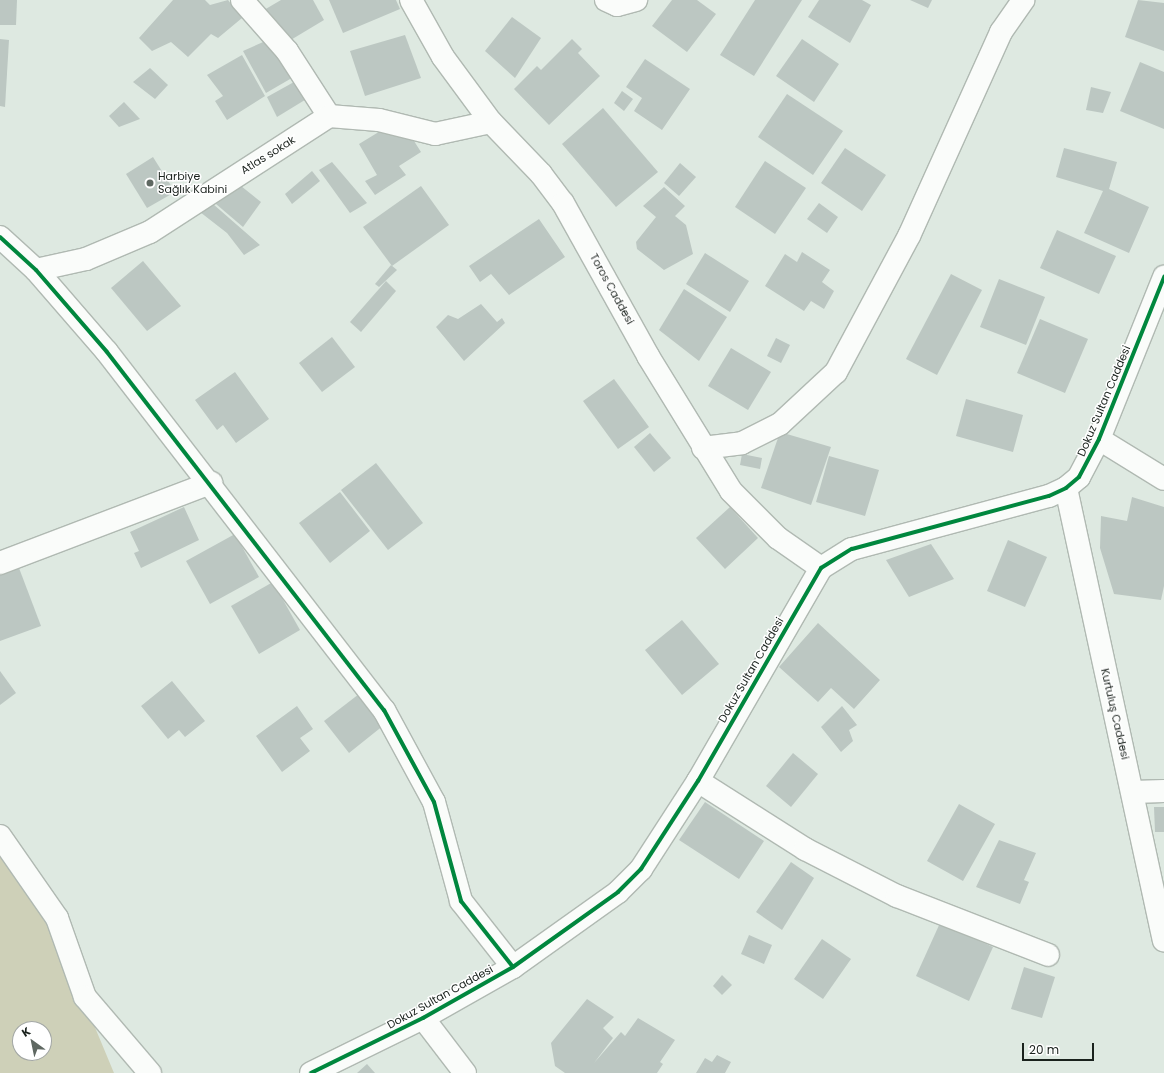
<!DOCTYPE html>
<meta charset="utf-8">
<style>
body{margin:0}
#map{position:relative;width:1164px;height:1073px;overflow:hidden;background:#dee9e1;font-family:Poppins,sans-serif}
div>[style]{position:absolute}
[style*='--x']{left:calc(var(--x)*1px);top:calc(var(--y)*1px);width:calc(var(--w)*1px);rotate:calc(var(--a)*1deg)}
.green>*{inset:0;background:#ced0b8}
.building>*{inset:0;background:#bcc7c2}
.roads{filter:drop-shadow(1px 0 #b0b9b2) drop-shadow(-1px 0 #b0b9b2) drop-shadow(0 1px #b0b9b2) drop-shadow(0 -1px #b0b9b2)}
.minor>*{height:22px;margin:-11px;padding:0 11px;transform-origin:11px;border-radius:11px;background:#fafcfa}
.cycleway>*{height:4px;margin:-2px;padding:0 2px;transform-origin:2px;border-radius:2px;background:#00873e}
.dots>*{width:11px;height:11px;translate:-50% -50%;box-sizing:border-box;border:2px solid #fff;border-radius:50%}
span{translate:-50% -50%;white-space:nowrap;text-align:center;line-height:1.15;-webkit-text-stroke:3px #fff;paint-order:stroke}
.street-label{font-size:11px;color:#1a221d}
.poi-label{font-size:11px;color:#1a221d}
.left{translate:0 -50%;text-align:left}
.north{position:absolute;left:12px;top:1021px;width:40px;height:40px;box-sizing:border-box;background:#fff;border:1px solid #a3a7a5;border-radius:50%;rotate:327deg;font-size:11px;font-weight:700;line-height:16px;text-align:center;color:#1a221d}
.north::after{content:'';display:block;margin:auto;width:14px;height:18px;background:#5f6862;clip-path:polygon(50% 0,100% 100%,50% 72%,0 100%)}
.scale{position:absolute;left:1022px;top:1043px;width:72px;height:18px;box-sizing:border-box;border:2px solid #1a221d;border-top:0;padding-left:5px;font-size:12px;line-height:14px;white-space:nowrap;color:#1a221d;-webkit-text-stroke:3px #fff;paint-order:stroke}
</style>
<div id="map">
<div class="green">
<div style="clip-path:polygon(evenodd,0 847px,64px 953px,114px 1073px,0 1073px,0 847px,20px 1029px,44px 1029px,44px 1053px,20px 1053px,20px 1029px)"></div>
</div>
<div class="building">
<div style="clip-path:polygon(0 0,17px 0,16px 25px,0 25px)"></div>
<div style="clip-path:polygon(173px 0,205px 0,210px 5px,228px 0,242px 18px,218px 38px,211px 34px,188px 57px,171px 42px,152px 51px,139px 38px)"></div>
<div style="clip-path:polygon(281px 0,313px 0,324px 20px,284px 44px,264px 10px)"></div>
<div style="clip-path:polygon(329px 0,396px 0,400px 9px,343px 33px)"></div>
<div style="clip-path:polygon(672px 0,697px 0,716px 14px,687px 52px,652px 26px)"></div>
<div style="clip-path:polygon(755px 0,802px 0,754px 76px,720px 55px)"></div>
<div style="clip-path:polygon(819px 0,862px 0,871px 5px,850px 43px,808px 17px)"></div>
<div style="clip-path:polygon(910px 0,932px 0,928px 8px)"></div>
<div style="clip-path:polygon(1138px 0,1164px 3px,1164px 51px,1125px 37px)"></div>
<div style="clip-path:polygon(512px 17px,541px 38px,515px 78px,485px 51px)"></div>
<div style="clip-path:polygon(405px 35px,421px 78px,365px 96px,350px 51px)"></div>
<div style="clip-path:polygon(0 39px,9px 40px,5px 107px,0 106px)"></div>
<div style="clip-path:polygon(270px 39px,297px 75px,266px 93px,243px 51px)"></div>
<div style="clip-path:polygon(572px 39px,582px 49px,578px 53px,600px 76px,549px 125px,514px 89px,537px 66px,541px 70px)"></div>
<div style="clip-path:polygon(802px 39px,839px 64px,814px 102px,776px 76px)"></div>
<div style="clip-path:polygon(242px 55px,265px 96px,227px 120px,215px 101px,223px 96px,207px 75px)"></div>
<div style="clip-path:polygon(645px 59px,690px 89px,662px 130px,634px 111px,642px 98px,626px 87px)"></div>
<div style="clip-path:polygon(1140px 62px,1164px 72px,1164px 129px,1120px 111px)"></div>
<div style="clip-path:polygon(150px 68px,168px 85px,155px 99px,133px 82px)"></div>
<div style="clip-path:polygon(303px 77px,313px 95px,277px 117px,267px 97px)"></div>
<div style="clip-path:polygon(1091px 87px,1111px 92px,1103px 113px,1086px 110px)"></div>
<div style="clip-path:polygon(622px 91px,633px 99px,624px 111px,614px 103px)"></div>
<div style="clip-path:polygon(787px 94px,843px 131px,813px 175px,758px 137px)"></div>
<div style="clip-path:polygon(124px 102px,140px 119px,119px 127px,109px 116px)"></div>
<div style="clip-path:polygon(603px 108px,658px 172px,616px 207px,562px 144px)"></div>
<div style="clip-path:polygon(400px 119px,421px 152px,399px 166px,406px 175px,375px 195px,365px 181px,377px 175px,359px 144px)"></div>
<div style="clip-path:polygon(845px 148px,886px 175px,862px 211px,821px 183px)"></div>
<div style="clip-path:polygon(1064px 148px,1117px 162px,1109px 189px,1149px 207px,1129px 253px,1084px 233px,1103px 191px,1056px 177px)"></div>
<div style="clip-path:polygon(153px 157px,175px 192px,147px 208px,126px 174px)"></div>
<div style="clip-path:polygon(765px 161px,806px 188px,775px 234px,735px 207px)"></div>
<div style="clip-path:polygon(332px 162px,367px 203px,350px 213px,319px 170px)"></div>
<div style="clip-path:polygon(680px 163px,696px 177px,679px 196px,664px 183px)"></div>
<div style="clip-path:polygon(312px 171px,320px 181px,292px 204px,285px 194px)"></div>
<div style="clip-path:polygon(231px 178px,261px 202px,243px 227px,216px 204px)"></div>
<div style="clip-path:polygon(421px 186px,449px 225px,392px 266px,363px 227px)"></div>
<div style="clip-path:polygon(664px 187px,685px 206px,675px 216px,686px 225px,693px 254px,664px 270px,637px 249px,636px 242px,656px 217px,643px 206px)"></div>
<div style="clip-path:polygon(819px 203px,838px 217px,827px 233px,807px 219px)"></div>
<div style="clip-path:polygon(213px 204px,260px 245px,244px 255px,227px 233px,200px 212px)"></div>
<div style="clip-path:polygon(539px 219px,565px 257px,509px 295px,491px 274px,480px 282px,469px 266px)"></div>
<div style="clip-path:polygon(1057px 230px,1116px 256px,1099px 294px,1040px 268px)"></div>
<div style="clip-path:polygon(802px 252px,830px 270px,822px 282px,834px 291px,824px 309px,811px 301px,804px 311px,765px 286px,785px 254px,797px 262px)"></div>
<div style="clip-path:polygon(705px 253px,749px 281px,730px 312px,686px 284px)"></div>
<div style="clip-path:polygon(143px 261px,181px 306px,147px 331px,111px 288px)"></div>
<div style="clip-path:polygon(391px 265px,397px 270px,379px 287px,375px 284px)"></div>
<div style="clip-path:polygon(951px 274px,982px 290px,937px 375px,906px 359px)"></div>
<div style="clip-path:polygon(999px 279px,1045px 297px,1026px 345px,980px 327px)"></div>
<div style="clip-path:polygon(386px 281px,396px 291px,361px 332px,350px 322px)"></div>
<div style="clip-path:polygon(684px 289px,727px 317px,699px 361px,659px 330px)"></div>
<div style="clip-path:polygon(481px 304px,497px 322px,502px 318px,505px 323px,464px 361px,436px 327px,448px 315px,458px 319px)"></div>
<div style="clip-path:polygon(1040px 319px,1088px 339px,1065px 393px,1017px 373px)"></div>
<div style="clip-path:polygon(332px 337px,355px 367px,322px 392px,299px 363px)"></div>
<div style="clip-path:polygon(776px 338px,790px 345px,781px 363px,767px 356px)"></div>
<div style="clip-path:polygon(731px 348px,771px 372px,748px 410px,708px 386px)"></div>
<div style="clip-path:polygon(235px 372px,269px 419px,236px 443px,223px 425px,217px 430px,195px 400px)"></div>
<div style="clip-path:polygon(614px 379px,649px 427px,618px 449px,583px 401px)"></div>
<div style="clip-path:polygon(966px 399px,1023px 415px,1013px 452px,956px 436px)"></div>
<div style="clip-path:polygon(780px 432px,831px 447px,811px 505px,761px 488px)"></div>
<div style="clip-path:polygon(650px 433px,671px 458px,654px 472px,634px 447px)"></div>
<div style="clip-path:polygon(742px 454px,762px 458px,760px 469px,740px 465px)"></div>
<div style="clip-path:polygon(829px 456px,879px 470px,865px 516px,816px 502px)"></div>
<div style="clip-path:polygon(376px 463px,423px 523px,388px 550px,341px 490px)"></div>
<div style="clip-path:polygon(340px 492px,370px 531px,330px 563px,299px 523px)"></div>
<div style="clip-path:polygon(1132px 497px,1164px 507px,1164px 586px,1161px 600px,1114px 594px,1100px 548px,1101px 516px,1127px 521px)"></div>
<div style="clip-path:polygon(184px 507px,199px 540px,141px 568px,134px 553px,139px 551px,130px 532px)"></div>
<div style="clip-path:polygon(730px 507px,758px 538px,725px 569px,696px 538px)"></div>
<div style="clip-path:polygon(235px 534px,259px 577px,210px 604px,186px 561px)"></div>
<div style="clip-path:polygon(1008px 540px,1047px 557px,1025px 607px,987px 591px)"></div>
<div style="clip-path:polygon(931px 544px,954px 579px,909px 597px,886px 560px)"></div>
<div style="clip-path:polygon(19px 568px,41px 626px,0 641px,0 575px)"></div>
<div style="clip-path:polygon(273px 582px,300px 630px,259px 654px,231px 606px)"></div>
<div style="clip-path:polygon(682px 620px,719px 664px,682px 695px,645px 650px)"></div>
<div style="clip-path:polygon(818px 623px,880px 680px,854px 709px,831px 688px,818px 702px,779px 667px)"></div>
<div style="clip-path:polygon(0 671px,16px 693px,0 705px)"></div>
<div style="clip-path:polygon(172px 681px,205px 721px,185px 737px,179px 730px,168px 739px,141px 706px)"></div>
<div style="clip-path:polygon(359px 694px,384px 725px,349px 753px,324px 721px)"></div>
<div style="clip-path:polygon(297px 706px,313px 729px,300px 738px,310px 751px,282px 772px,256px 736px)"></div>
<div style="clip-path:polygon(842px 706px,857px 725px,849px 730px,853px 741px,841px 752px,821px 727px)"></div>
<div style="clip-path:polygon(793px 753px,818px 774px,791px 807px,766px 786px)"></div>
<div style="clip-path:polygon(705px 802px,764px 841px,739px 879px,679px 840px)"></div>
<div style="clip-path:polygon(959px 804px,995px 824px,963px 881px,927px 861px)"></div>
<div style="clip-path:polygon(1154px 807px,1164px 807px,1164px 832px,1155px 832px)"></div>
<div style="clip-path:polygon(999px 840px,1036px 853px,1024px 880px,1029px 882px,1020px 904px,976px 887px)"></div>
<div style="clip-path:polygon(791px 862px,814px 878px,782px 930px,756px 912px)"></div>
<div style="clip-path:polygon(940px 923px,993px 947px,969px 1001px,916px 976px)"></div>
<div style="clip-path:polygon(749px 935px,772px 945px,764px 964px,741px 954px)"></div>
<div style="clip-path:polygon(822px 939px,851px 959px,823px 999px,794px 979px)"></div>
<div style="clip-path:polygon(1024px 967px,1055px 977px,1042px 1018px,1011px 1009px)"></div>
<div style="clip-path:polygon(722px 975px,732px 985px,722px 995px,713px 986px)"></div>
<div style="clip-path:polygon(587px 999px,614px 1017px,603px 1028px,613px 1038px,594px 1063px,621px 1032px,625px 1036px,638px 1018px,675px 1040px,660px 1062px,663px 1064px,657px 1073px,565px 1073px,555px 1066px,551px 1043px)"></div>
<div style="clip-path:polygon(717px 1055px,731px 1062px,725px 1073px,696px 1073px,705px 1058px,712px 1062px)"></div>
<div style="clip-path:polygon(367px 1064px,375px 1073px,357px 1073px)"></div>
</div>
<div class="roads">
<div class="minor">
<div style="--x:242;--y:0;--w:68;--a:48.6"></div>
<div style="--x:287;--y:51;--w:77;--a:57.1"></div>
<div style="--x:411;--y:0;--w:65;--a:60.7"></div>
<div style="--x:443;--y:57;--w:81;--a:53.6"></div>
<div style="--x:491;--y:122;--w:72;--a:46.1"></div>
<div style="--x:541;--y:174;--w:36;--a:53"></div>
<div style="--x:563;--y:203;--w:175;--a:60.9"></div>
<div style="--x:648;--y:356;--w:158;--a:58.4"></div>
<div style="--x:731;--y:491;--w:66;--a:45"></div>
<div style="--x:778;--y:538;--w:52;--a:34.9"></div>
<div style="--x:606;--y:0;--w:12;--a:24"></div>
<div style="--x:617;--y:5;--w:20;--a:-15"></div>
<div style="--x:0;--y:237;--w:49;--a:42.5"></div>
<div style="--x:36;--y:270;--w:108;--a:49.1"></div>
<div style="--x:107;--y:352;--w:453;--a:52.3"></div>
<div style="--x:384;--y:710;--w:105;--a:61.5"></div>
<div style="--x:434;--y:802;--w:103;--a:74.7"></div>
<div style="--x:461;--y:901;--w:84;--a:51.8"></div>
<div style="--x:36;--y:270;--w:51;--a:-12.4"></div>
<div style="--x:86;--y:259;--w:69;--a:-22.9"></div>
<div style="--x:150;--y:232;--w:213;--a:-32.9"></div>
<div style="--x:329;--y:116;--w:50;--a:4.6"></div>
<div style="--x:379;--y:120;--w:58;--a:14"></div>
<div style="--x:435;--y:134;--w:57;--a:-12.1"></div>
<div style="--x:1099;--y:439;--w:76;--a:31.6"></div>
<div style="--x:703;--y:448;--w:39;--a:-7"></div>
<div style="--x:742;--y:443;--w:42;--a:-26.6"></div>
<div style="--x:780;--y:424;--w:76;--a:-42.9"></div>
<div style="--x:836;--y:372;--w:154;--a:-61.8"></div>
<div style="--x:909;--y:236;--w:224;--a:-65.7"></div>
<div style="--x:1001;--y:32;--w:39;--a:-55"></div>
<div style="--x:1066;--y:488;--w:463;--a:77.8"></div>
<div style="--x:0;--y:563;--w:226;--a:-20.8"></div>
<div style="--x:698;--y:781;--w:127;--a:32.4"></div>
<div style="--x:805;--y:849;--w:103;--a:27.1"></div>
<div style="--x:897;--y:896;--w:162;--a:21.3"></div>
<div style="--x:1133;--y:792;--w:31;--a:-2"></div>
<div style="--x:0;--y:836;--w:100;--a:55.2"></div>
<div style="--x:57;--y:918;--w:84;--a:70.5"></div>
<div style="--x:85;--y:997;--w:100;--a:49.5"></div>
<div style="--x:423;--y:1018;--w:69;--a:52.6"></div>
<div style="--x:311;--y:1073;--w:125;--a:-26.2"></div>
<div style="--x:423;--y:1018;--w:103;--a:-29.5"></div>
<div style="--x:513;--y:967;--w:129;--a:-35.5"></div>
<div style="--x:618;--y:892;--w:33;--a:-45"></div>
<div style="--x:641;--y:869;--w:105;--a:-57.1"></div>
<div style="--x:698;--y:781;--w:246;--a:-60"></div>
<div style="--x:821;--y:568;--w:36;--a:-32"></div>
<div style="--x:852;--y:549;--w:204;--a:-15.1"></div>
<div style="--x:1049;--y:496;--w:19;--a:-25"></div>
<div style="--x:1066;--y:488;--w:17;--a:-40"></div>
<div style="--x:1079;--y:477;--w:43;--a:-62.2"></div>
<div style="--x:1099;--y:439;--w:175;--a:-68.1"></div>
</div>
</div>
<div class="cycleway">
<div style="--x:0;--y:237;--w:49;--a:42.5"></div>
<div style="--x:36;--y:270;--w:108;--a:49.1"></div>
<div style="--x:107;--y:352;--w:453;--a:52.3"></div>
<div style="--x:384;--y:710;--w:105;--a:61.5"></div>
<div style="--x:434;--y:802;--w:103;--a:74.7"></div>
<div style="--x:461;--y:901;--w:84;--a:51.8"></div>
<div style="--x:311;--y:1073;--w:125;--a:-26.2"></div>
<div style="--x:423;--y:1018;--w:103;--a:-29.5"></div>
<div style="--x:513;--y:967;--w:129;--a:-35.5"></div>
<div style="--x:618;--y:892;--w:33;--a:-45"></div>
<div style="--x:641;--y:869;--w:105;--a:-57.1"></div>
<div style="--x:698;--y:781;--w:246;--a:-60"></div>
<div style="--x:821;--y:568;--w:36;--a:-32"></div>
<div style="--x:852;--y:549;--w:204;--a:-15.1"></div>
<div style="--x:1049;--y:496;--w:19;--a:-25"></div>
<div style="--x:1066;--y:488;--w:17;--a:-40"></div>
<div style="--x:1079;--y:477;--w:43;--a:-62.2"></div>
<div style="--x:1099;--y:439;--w:175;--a:-68.1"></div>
</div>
<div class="dots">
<div style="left:150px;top:183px;background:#5f6862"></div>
</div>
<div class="street-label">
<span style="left:268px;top:155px;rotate:-32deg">Atlas sokak</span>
<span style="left:612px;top:289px;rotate:61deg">Toros Caddesi</span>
<span style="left:1104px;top:401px;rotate:-67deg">Dokuz Sultan Caddesi</span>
<span style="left:751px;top:670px;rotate:-60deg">Dokuz Sultan Caddesi</span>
<span style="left:1115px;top:714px;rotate:77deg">Kurtuluş Caddesi</span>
<span style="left:440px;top:997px;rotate:-29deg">Dokuz Sultan Caddesi</span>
</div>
<div class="poi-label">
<span class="left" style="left:158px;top:183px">Harbiye<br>Sağlık Kabini</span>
</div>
<div class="north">K</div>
<div class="scale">20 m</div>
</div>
